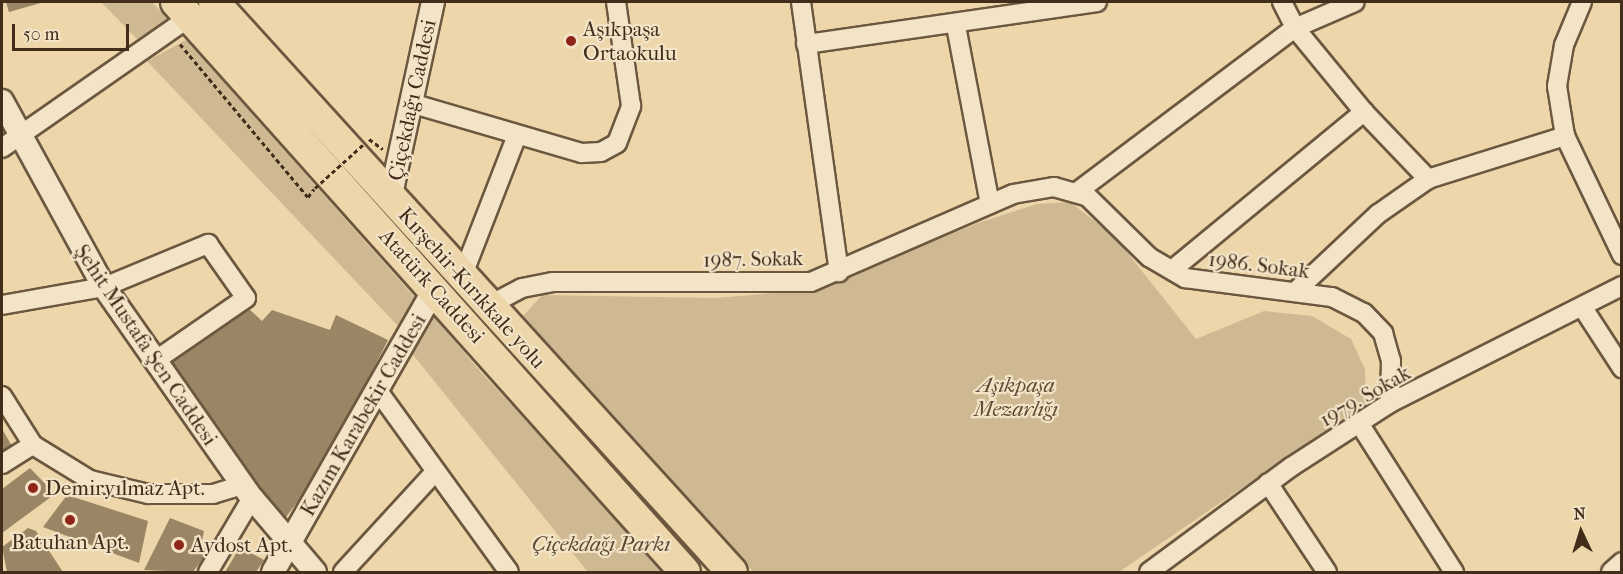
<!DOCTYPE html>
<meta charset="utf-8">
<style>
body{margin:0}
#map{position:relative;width:1623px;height:574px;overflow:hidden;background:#ecd6aa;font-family:"IM FELL French Canon",serif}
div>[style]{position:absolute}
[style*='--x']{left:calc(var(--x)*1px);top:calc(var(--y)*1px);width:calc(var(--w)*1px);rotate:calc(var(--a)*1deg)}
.green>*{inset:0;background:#cfb992}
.building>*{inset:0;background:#9a8565}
.path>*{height:3px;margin-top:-1.5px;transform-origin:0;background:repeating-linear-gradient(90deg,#422d1b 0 4.5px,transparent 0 7.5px)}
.roads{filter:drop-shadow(2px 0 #6c573f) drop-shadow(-2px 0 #6c573f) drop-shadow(0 2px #6c573f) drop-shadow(0 -2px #6c573f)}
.minor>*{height:18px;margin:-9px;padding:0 9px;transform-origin:9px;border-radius:9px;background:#f3e4c8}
.tertiary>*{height:22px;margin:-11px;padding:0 11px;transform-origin:11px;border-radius:11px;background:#f3e4c8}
.trunk>*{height:30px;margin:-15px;padding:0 15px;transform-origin:15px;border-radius:15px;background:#ecd6aa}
.path-bridge>*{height:3px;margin-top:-1.5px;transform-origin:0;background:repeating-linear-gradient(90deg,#422d1b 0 4.5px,transparent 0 7.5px)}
.dots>*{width:16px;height:16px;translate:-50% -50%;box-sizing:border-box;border:3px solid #f3e4c8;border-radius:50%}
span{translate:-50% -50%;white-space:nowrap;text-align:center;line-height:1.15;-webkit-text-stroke:4.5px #f3e4c8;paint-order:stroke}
.poi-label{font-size:21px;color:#422d1b}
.left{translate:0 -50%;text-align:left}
.street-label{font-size:21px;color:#422d1b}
.park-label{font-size:21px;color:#5e4933;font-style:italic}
.frame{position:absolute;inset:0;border:3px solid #422d1b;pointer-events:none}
.north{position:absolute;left:1551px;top:502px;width:60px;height:60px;-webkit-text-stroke:4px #f3e4c8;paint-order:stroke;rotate:356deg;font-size:16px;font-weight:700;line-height:24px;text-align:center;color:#422d1b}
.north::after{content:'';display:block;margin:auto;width:21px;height:27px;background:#422d1b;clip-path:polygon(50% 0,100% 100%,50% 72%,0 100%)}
.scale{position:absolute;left:12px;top:24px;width:117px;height:27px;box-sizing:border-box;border:3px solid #422d1b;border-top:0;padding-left:8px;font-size:18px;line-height:21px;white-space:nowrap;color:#422d1b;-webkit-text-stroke:4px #f3e4c8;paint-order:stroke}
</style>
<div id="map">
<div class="green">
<div style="clip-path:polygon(101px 2px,152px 2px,169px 20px,137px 39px)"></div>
<div style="clip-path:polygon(186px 40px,417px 300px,398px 326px,147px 61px)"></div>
<div style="clip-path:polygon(1070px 202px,1114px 236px,1196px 339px,1264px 311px,1312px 316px,1351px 339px,1365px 369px,1366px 403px,1119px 572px,753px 572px,523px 316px,542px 295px,715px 298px,812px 290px,978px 223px,1037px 204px)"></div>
<div style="clip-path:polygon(434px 317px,479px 370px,666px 572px,588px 572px,410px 351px)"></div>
</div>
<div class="building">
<div style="clip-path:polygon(6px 2px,44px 2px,9px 12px)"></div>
<div style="clip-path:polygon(249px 309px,262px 321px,272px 310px,330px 330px,336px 315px,388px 340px,323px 468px,283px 521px,169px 362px)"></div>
<div style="clip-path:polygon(2px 429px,12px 446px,2px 453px)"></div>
<div style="clip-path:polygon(30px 468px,55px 494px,2px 533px,2px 489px)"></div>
<div style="clip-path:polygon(67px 495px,148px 521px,139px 563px,43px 527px)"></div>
<div style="clip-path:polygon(170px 518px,204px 531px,201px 546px,209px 550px,193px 572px,144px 570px)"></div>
<div style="clip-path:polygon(28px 528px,36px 531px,63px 572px,7px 572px,2px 547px)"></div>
<div style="clip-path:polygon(240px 547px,264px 560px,256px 572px,225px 572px)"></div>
</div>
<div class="path">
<div style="--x:180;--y:44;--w:199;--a:50.1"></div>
<div style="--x:308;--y:197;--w:10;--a:-53"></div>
<div style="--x:369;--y:139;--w:17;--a:36"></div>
</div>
<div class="roads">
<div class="minor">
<div style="--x:801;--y:2;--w:273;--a:82"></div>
<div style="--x:1282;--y:2;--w:29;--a:63"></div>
<div style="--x:1295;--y:28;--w:109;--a:50.6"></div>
<div style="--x:1364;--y:112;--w:93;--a:46.3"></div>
<div style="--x:1582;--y:2;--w:47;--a:112.7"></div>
<div style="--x:1564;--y:45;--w:42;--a:99.7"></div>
<div style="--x:1557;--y:86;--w:51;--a:80.9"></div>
<div style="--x:1565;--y:136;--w:132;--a:64.4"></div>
<div style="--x:956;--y:26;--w:181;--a:79.2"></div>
<div style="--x:806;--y:44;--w:294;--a:-8.2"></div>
<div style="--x:414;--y:104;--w:175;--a:16.3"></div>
<div style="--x:582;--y:153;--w:19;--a:-3"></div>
<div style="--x:601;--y:152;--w:18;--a:-29"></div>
<div style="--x:617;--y:143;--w:40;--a:-69"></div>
<div style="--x:631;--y:106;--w:105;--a:-98.2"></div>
<div style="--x:2;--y:148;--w:229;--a:-34.9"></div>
<div style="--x:1077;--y:192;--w:273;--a:-37"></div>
<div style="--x:1295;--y:28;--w:65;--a:-23.4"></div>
<div style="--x:1172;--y:270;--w:249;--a:-39.5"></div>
<div style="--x:462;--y:277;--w:152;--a:-68.8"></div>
<div style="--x:1297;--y:290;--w:111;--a:-43.2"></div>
<div style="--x:1378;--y:214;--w:61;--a:-35"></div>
<div style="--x:1428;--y:179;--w:144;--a:-17.4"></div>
<div style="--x:2;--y:305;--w:104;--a:-10"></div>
<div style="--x:104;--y:287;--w:113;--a:-22.5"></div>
<div style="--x:208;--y:244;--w:66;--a:54.9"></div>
<div style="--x:246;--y:298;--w:109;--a:145.4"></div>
<div style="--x:488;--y:306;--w:38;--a:-28"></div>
<div style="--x:522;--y:288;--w:32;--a:-11"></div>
<div style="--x:553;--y:282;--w:258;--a:0"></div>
<div style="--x:811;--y:282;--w:220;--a:-23.5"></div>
<div style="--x:1013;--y:194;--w:42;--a:-9.7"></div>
<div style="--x:1054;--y:187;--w:35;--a:16"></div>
<div style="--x:1088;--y:197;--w:86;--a:44.5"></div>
<div style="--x:1149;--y:257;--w:42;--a:30.3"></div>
<div style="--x:1185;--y:278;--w:148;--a:7.4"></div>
<div style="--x:1332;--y:297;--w:36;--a:27"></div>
<div style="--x:1364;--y:313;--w:28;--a:46"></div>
<div style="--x:1383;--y:333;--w:29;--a:74"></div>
<div style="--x:1391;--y:361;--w:42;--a:91.4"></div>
<div style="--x:1583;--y:308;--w:72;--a:57"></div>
<div style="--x:378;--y:391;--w:223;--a:54.1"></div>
<div style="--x:2;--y:396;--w:58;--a:57.7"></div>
<div style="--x:33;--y:445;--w:67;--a:31.6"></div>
<div style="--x:90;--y:480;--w:60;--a:13.6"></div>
<div style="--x:148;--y:494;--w:65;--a:0"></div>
<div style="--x:213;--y:494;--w:31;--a:-17"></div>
<div style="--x:1359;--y:423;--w:177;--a:57.5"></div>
<div style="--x:2;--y:464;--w:36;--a:-32"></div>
<div style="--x:1268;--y:483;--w:107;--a:56.5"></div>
<div style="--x:208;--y:572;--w:86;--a:-59.3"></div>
<div style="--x:343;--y:572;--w:137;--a:-47.4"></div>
<div style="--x:1149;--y:572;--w:177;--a:-36.5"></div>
<div style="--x:1291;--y:467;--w:118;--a:-32.9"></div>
<div style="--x:1390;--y:403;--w:260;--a:-26.8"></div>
<div style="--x:1611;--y:572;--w:15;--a:-42"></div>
</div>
<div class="tertiary">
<div style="--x:2;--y:101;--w:212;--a:61.3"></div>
<div style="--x:104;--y:287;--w:258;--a:55"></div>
<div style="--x:252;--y:498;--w:97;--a:49.6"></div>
<div style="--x:390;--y:199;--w:202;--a:-77.7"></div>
<div style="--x:273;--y:572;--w:327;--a:-60.3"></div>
</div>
<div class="trunk">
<div style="--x:176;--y:2;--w:764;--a:48.24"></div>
<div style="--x:214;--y:2;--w:770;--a:47.74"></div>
</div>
</div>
<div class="path-bridge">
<div style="--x:315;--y:188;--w:67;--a:-42"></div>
</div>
<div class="dots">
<div style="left:571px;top:41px;background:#8f2418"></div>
<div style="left:33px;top:488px;background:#8f2418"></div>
<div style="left:70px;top:520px;background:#8f2418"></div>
<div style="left:179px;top:545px;background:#8f2418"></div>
</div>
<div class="poi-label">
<span class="left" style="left:583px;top:41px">Aşıkpaşa<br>Ortaokulu</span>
<span class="left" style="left:45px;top:488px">Demiryılmaz Apt.</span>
<span style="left:70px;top:542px">Batuhan Apt.</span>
<span class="left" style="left:191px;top:545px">Aydost Apt.</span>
</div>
<div class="street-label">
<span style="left:412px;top:100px;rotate:-78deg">Çiçekdağı Caddesi</span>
<span style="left:753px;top:259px;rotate:-1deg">1987. Sokak</span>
<span style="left:1259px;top:265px;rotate:7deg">1986. Sokak</span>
<span style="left:432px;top:286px;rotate:48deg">Atatürk Caddesi</span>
<span style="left:472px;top:288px;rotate:48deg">Kırşehir-Kırıkkale yolu</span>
<span style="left:146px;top:345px;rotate:56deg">Şehit Mustafa Şen Caddesi</span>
<span style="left:1365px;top:396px;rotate:-30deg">1979. Sokak</span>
<span style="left:363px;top:415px;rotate:-60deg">Kazım Karabekir Caddesi</span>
</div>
<div class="park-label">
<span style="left:1016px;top:397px">Aşıkpaşa<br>Mezarlığı</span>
<span style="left:601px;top:544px">Çiçekdağı Parkı</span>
</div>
<div class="frame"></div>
<div class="north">N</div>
<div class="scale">50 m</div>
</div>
